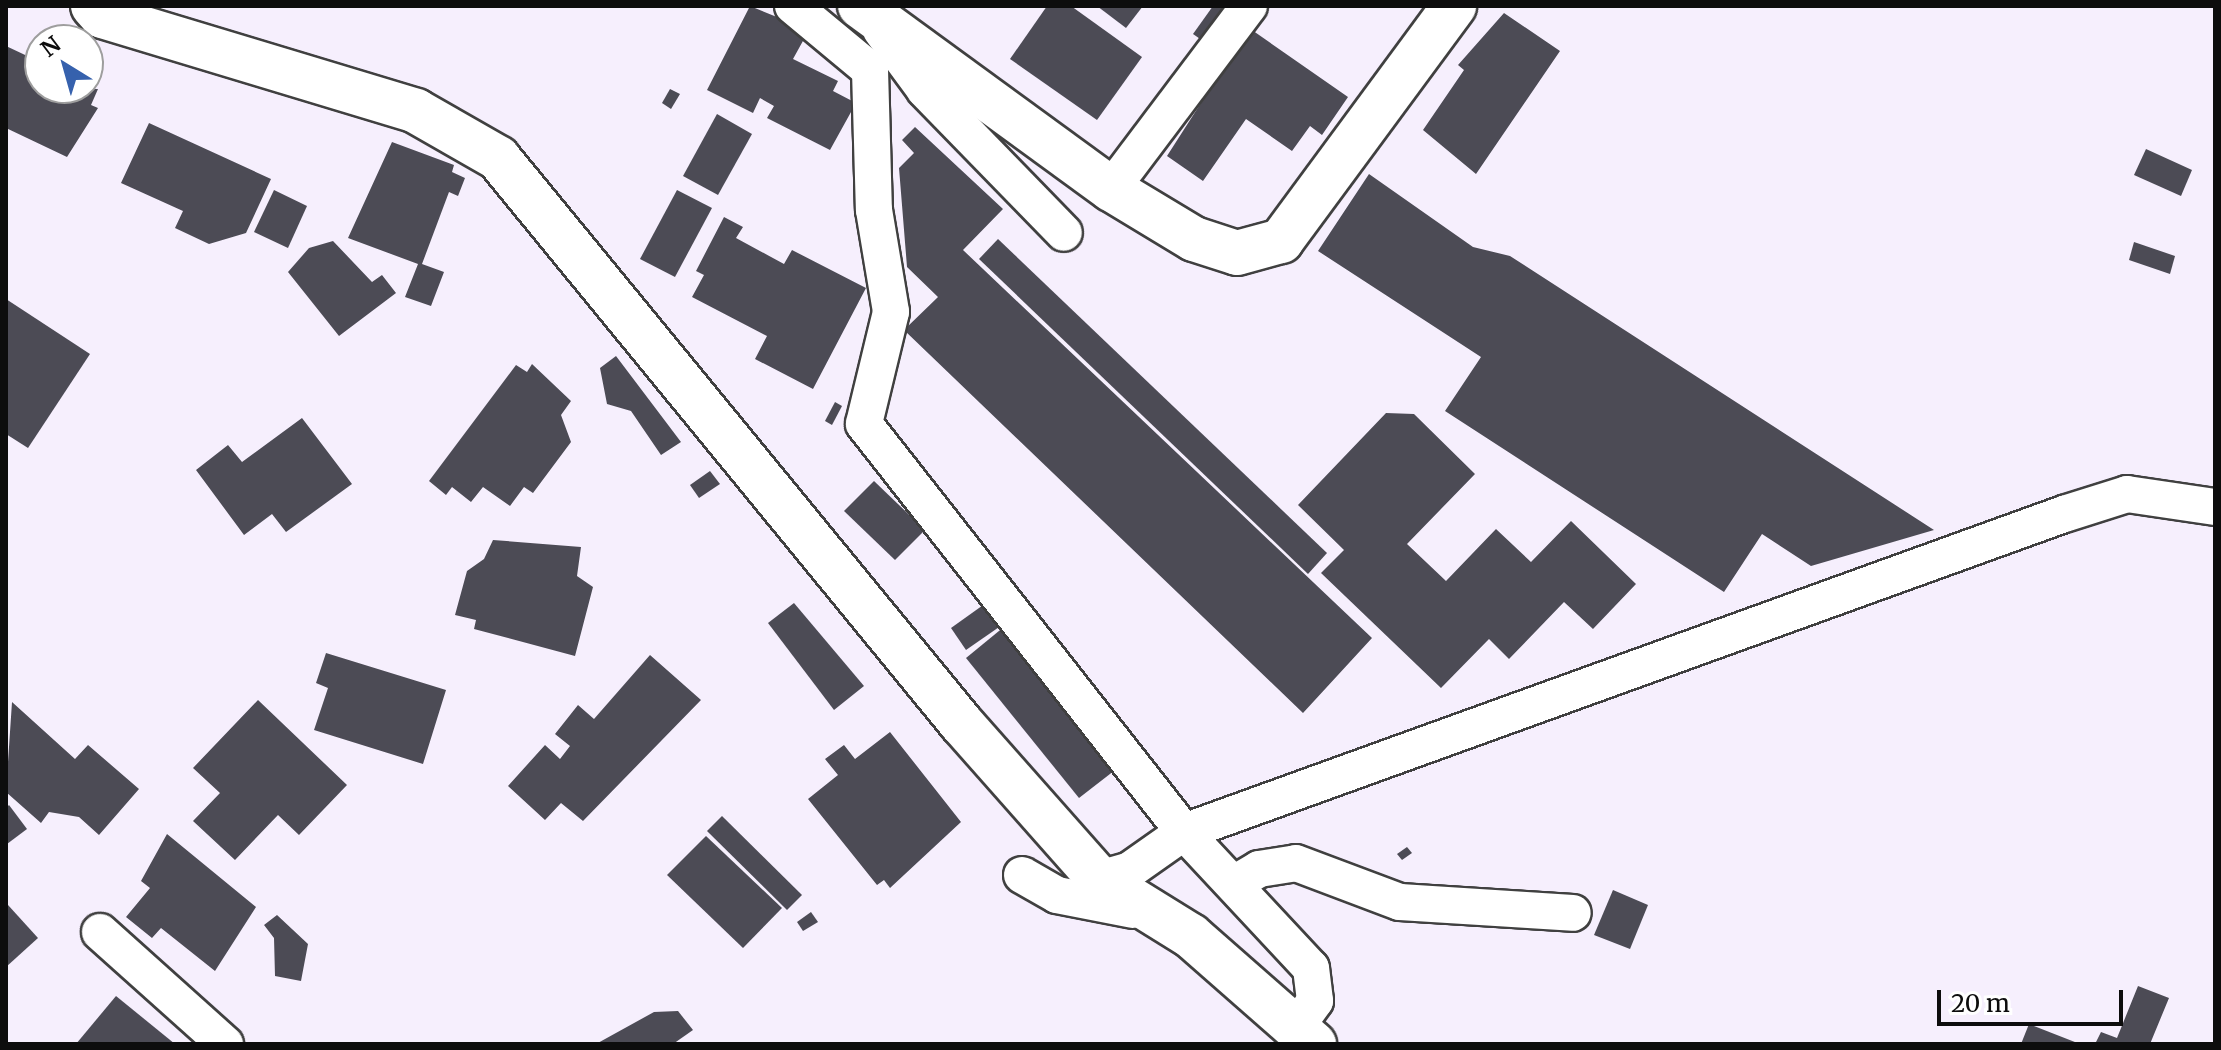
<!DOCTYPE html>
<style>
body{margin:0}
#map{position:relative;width:2221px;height:1050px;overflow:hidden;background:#f6effd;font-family:Merriweather,serif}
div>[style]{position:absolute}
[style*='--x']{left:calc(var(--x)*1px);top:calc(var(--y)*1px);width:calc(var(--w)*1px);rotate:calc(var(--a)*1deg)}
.building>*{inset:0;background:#4c4b55}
.roads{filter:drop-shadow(2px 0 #404040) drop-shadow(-2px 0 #404040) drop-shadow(0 2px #404040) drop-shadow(0 -2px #404040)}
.service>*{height:36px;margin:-18px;padding:0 18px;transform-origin:18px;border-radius:18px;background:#fff}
.minor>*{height:44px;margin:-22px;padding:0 22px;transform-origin:22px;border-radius:22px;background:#fff}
span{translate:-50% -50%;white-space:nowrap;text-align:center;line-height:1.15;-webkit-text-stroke:8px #fff;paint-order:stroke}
.frame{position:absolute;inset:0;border:8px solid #0d0d0d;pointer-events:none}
.north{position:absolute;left:24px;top:24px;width:80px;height:80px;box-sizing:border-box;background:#fff;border:2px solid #9e9e9e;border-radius:50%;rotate:323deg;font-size:22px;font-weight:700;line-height:32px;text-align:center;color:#0d0d0d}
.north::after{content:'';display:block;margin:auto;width:28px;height:36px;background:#3661ad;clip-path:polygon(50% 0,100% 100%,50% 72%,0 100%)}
.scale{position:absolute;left:1937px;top:990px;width:186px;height:36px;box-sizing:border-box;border:4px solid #0d0d0d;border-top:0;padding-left:10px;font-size:24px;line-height:28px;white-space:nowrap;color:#0d0d0d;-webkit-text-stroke:6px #fff;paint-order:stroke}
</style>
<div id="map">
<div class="building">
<div style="clip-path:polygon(750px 6px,809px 30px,793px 59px,838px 81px,833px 91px,856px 103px,830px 150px,767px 118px,774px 106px,760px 98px,753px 113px,707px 90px)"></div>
<div style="clip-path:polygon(1047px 6px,1071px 6px,1142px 57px,1097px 120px,1010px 59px)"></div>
<div style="clip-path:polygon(1097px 6px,1143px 6px,1126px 28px)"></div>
<div style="clip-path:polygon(1213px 6px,1226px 9px,1203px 41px,1193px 34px)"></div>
<div style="clip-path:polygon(1504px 13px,1560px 51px,1476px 174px,1423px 130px,1464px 70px,1458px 65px)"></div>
<div style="clip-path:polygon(1249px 28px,1348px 97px,1322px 135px,1310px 126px,1292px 151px,1246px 119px,1203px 181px,1167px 156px)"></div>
<div style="clip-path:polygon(6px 46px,40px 62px,40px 88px,98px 89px,91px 105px,98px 108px,67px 157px,6px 128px)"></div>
<div style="clip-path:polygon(670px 89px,680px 94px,671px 109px,662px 103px)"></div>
<div style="clip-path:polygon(717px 114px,752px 134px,718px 195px,683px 176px)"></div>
<div style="clip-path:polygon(149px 123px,271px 179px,246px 233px,209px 244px,175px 228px,183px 211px,121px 183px)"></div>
<div style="clip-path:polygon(915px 127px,1003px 209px,963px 250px,1372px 638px,1303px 713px,904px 330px,938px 297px,907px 267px,899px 168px,914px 153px,902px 140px)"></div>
<div style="clip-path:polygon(392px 142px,454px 165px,452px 172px,465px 178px,458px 196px,449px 192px,422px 264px,444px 272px,431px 306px,405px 297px,418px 264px,348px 238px)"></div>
<div style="clip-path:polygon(2146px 149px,2192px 170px,2181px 196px,2134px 175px)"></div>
<div style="clip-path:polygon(1369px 174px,1473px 247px,1510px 256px,1934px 530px,1811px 566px,1762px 534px,1724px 592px,1445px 411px,1481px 357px,1318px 251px)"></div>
<div style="clip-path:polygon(274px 190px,307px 206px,288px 248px,254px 232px)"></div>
<div style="clip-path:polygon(677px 190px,712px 208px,675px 277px,640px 259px)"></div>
<div style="clip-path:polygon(724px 217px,743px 227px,736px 238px,784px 264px,792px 250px,866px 288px,813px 389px,755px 359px,767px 336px,692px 297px,704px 275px,696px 271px)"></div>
<div style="clip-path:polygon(998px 239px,1327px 553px,1308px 574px,979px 259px)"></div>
<div style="clip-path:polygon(333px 241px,372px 282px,382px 275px,396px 293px,339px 336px,288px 272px,309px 248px)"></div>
<div style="clip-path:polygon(2134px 242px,2175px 256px,2170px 274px,2129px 260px)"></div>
<div style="clip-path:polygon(6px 299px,90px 354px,28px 448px,6px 434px)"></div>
<div style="clip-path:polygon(616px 356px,681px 442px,661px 455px,631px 411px,607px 404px,600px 368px)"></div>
<div style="clip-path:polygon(532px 364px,571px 401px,561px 415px,571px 442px,533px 493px,524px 487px,510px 506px,483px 487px,471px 502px,452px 487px,446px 495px,429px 481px,516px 365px,527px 372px)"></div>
<div style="clip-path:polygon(835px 402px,842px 406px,832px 425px,825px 421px)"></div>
<div style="clip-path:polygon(1386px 413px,1414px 414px,1475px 474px,1407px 544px,1446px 581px,1496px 529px,1531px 562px,1571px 521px,1636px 584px,1593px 629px,1564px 602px,1509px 659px,1489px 639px,1441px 688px,1321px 573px,1344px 550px,1298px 505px)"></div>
<div style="clip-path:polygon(302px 418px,352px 484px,286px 532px,272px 514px,244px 535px,196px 470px,228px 445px,242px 462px)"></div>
<div style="clip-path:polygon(710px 471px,720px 484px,699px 498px,690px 485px)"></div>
<div style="clip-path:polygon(874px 481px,925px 530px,895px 560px,844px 511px)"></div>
<div style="clip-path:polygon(493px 540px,581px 547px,577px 576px,593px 587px,575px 656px,474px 629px,476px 620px,455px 615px,467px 571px,484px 559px)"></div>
<div style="clip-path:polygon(794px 603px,864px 686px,834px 710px,768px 623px)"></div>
<div style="clip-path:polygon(986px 603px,1002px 625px,966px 650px,951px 628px)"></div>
<div style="clip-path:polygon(1005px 626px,1119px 767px,1079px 798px,966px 658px)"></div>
<div style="clip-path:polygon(326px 653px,446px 690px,423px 764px,314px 730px,328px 688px,316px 683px)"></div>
<div style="clip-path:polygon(650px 655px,701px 700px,583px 821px,561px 803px,545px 820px,508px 786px,545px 745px,560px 759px,570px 746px,555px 734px,578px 705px,594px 719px)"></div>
<div style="clip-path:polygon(258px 700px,347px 785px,299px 835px,278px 815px,235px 860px,193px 821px,220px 793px,193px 768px)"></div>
<div style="clip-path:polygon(12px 702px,75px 759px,88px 745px,139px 789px,99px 835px,79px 817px,49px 812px,41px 823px,6px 792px)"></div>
<div style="clip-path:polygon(890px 732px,961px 822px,890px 888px,884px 880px,877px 885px,808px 799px,838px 775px,825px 759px,844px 745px,855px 759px)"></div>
<div style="clip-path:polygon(9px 805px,27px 829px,7px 844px,6px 808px)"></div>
<div style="clip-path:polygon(722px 816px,802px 895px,787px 910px,707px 831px)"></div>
<div style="clip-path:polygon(167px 834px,256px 907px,215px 971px,161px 928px,152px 938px,126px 917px,150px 888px,141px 881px)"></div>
<div style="clip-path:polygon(706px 836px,782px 908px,743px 948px,667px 875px)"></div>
<div style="clip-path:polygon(1407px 847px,1412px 853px,1402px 860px,1397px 854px)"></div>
<div style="clip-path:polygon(1613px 890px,1648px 905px,1630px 949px,1594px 935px)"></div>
<div style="clip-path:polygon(8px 905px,38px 938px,6px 967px,6px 907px)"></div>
<div style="clip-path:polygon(811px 912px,818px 922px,803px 931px,797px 922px)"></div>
<div style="clip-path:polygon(277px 915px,308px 944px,301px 981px,275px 976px,274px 938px,264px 925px)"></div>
<div style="clip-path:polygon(2138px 986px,2169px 998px,2150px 1044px,2095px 1044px,2101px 1032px,2117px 1038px)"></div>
<div style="clip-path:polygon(116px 996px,175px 1044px,76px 1044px)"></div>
<div style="clip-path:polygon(678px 1011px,693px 1030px,673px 1044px,596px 1044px,654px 1012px)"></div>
<div style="clip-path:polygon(2029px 1024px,2080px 1044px,2021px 1044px)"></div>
</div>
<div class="roads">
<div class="service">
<div style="--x:793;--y:6;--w:100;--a:39.7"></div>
<div style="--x:870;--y:70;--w:140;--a:88.4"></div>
<div style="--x:874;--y:210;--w:103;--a:80.5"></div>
<div style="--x:891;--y:312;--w:115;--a:103.6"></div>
<div style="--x:864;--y:424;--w:519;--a:51.89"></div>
<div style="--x:1184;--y:832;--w:186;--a:47"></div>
<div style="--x:1311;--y:968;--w:33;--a:83"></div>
<div style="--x:1315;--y:1001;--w:29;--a:126"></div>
<div style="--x:881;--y:30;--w:74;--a:53.7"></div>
<div style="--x:925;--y:90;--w:199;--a:45.8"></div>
<div style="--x:1111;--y:189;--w:229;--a:-53"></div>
<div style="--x:1022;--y:875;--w:40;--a:29.7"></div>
<div style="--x:1057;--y:895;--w:77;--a:11.2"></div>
<div style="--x:1099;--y:879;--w:32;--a:-16"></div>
<div style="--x:1130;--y:870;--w:66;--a:-35.1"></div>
<div style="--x:1184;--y:832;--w:936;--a:-19.87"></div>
<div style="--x:2064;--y:514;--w:66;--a:-17.6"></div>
<div style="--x:2127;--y:494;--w:89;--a:8.4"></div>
<div style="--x:1234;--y:884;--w:29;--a:-31"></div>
<div style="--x:1259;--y:869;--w:37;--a:-9"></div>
<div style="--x:1296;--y:863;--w:111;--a:20.6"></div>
<div style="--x:1400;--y:902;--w:173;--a:3.6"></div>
<div style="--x:100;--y:932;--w:168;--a:41.9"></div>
</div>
<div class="minor">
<div style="--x:93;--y:6;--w:13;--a:48"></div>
<div style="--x:102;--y:16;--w:328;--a:16.8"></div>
<div style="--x:416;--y:111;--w:95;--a:29.8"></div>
<div style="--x:498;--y:158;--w:732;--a:50.66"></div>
<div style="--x:962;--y:724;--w:207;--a:48.5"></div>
<div style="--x:1099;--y:879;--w:108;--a:31.8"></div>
<div style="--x:1191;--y:936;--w:164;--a:41.3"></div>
<div style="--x:860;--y:6;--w:311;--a:36.1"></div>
<div style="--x:1111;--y:189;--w:97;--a:31.1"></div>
<div style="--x:1194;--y:239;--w:45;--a:18"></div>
<div style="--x:1237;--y:253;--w:46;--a:-15.3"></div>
<div style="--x:1281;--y:241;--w:292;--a:-53.6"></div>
</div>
</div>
<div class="frame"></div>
<div class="north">N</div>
<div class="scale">20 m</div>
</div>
